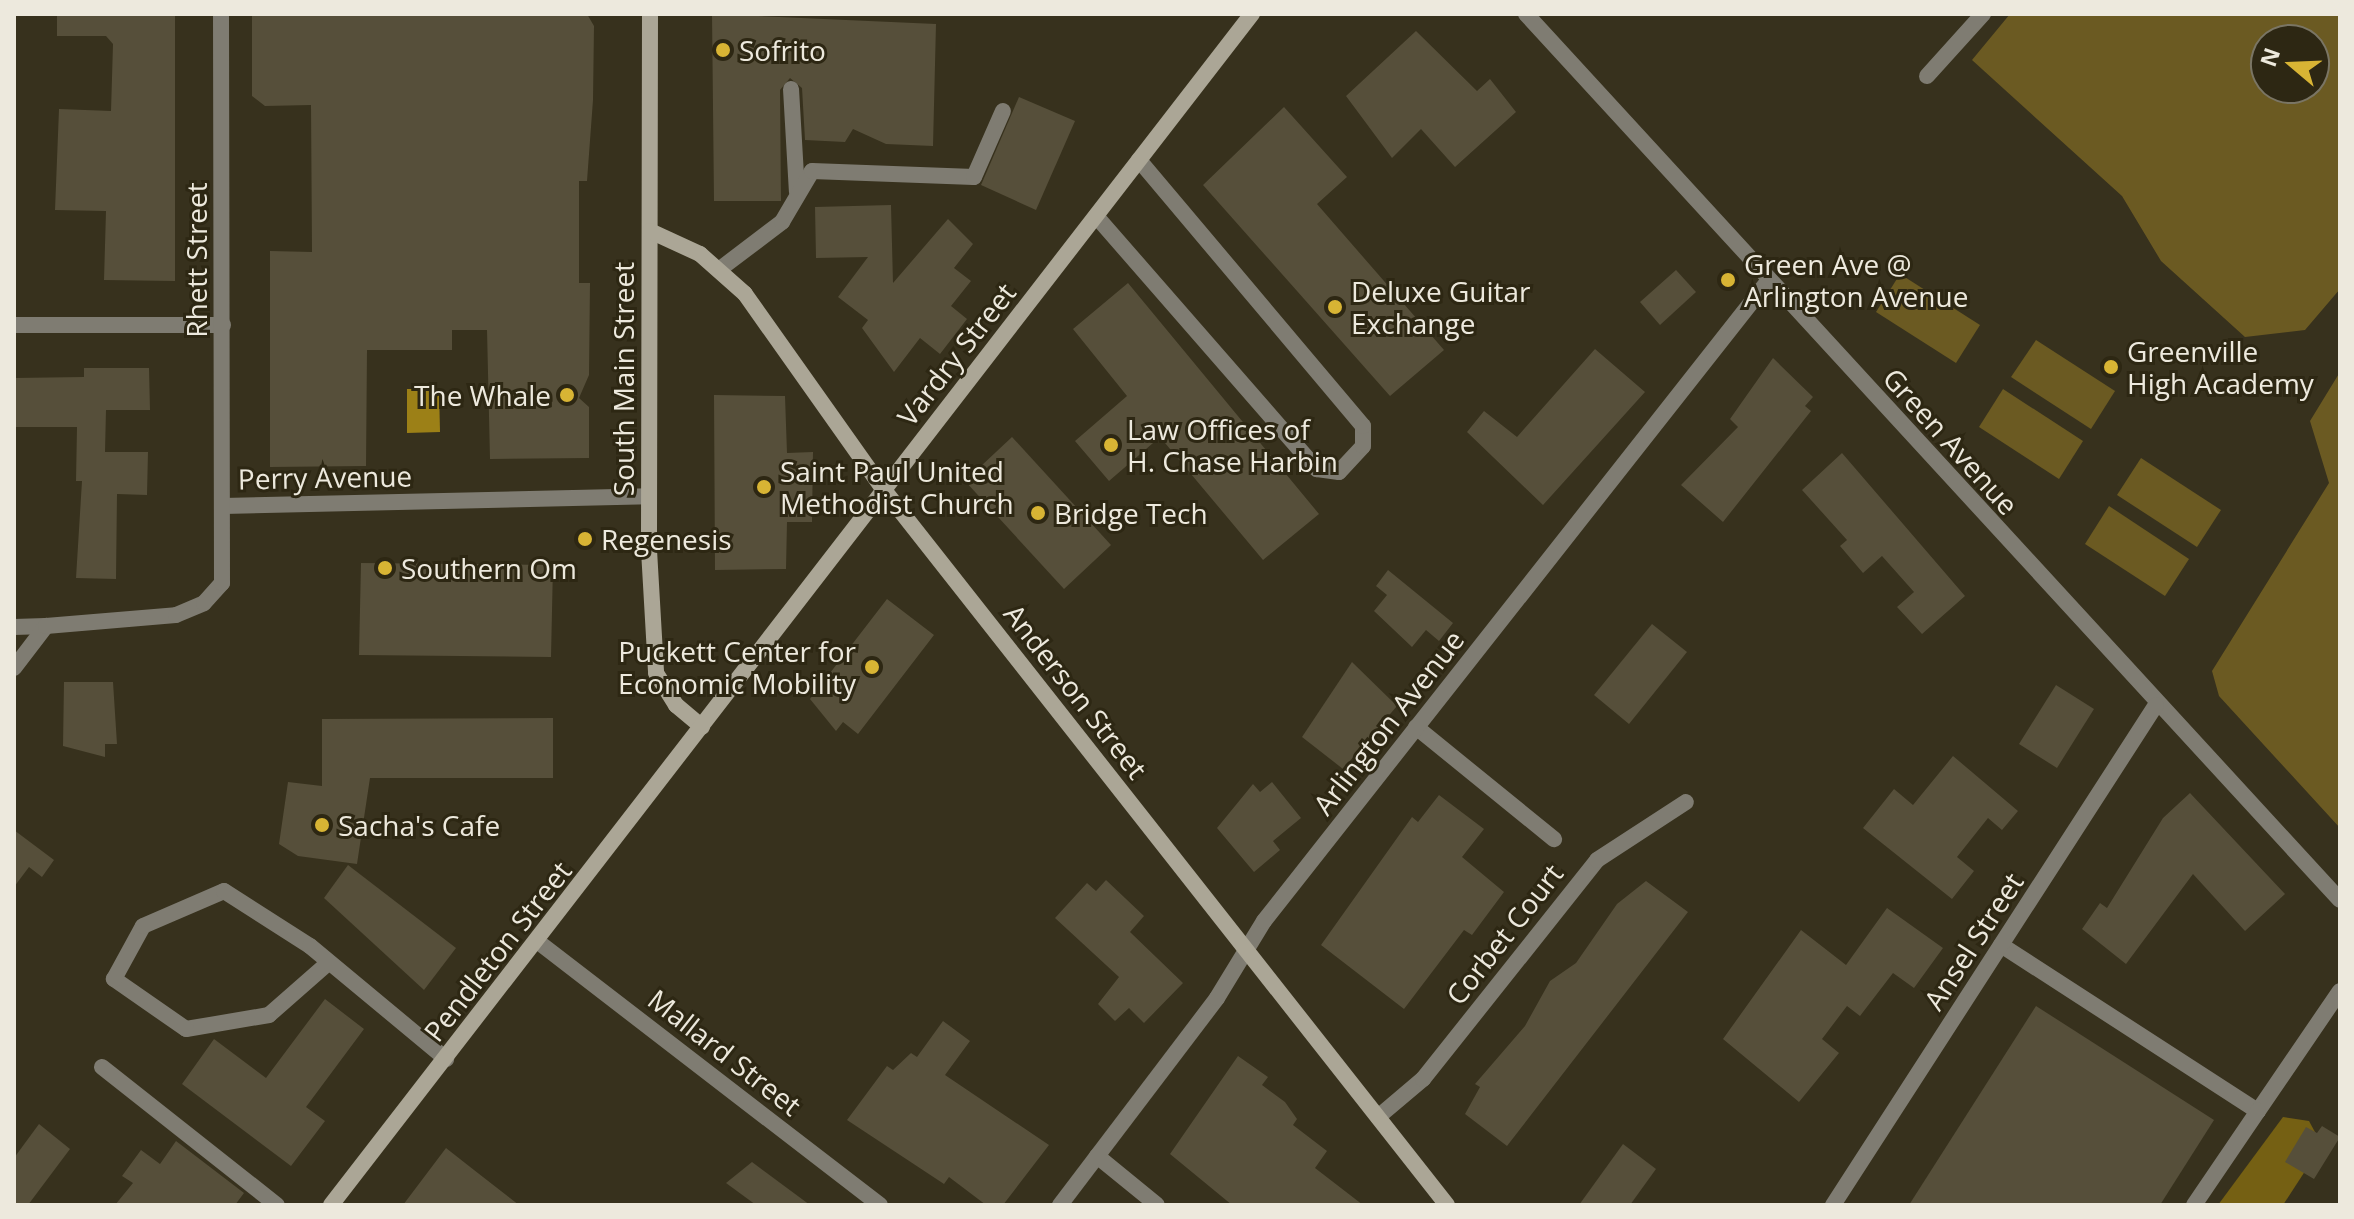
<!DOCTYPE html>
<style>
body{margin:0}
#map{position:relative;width:2354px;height:1219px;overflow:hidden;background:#37311d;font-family:"Open Sans",sans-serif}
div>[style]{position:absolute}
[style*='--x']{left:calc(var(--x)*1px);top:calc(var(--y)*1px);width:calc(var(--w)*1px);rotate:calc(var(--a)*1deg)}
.green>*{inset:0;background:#6b5a22}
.forest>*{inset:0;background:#756013}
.water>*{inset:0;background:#9c8017}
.building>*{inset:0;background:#564f3a}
.lane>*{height:16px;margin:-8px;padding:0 8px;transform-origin:8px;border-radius:8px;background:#7f7c72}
.street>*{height:16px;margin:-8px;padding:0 8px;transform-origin:8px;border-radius:8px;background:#7f7c72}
.secondary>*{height:16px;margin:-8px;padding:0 8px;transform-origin:8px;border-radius:8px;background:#aba696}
.dots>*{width:22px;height:22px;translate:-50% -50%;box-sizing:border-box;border:4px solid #2d2713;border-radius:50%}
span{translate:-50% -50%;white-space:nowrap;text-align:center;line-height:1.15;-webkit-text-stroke:6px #2d2713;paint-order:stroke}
.poi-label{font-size:28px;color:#ede9dd}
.left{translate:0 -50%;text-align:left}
.right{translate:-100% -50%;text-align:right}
.street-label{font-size:28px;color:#ede9dd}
.frame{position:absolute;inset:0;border:16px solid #ede9dd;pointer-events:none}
.north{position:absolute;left:2250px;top:24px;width:80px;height:80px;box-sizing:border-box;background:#2d2713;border:2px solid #7a7564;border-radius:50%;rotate:289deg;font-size:22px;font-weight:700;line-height:32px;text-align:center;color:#ede9dd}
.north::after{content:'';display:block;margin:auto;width:28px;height:36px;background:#d8b434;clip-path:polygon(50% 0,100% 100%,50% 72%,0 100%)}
</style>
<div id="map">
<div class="green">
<div style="clip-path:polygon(evenodd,2010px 14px,2340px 14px,2340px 289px,2305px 330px,2245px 337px,2161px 261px,2122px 196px,1972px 60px,2010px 14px,2266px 40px,2314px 40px,2314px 88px,2266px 88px,2266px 40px)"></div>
<div style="clip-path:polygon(1900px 274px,1980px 325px,1956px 363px,1876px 312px)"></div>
<div style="clip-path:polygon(2036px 340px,2115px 391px,2091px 429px,2011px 377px)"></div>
<div style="clip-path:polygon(2340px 372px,2340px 828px,2219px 696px,2212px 671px,2329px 483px,2310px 421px)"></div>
<div style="clip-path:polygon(2003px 389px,2083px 441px,2059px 479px,1979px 427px)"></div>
<div style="clip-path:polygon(2141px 458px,2221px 510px,2197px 547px,2117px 495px)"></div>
<div style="clip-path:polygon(2109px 506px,2189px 559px,2165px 596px,2085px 544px)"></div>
</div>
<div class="forest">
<div style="clip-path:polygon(2283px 1117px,2309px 1121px,2322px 1145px,2283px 1205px,2218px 1205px)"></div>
</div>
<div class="water">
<div style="clip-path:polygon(407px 389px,439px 389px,440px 432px,407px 433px)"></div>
</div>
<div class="building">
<div style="clip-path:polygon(57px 14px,175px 14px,175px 281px,104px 280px,106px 211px,55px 210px,59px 109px,111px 111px,113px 44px,106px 36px,57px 36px)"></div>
<div style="clip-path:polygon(252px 14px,587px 14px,594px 26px,593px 100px,587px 181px,579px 181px,579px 283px,590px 283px,589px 375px,579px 398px,589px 407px,589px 458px,490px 459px,487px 330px,452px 330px,452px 350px,367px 350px,366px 466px,270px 467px,270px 251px,312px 252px,311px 105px,265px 106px,252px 96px)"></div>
<div style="clip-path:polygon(712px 14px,936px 24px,933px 146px,886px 144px,853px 129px,845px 142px,805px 140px,802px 88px,790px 78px,780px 90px,781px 201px,714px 201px)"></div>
<div style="clip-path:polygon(1416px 31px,1477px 91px,1490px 79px,1516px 112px,1455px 167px,1421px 129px,1392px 158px,1346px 96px)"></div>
<div style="clip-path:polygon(1019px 97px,1075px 121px,1036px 210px,981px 185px)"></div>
<div style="clip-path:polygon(1284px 107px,1347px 177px,1317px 204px,1444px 350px,1390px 396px,1203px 185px)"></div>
<div style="clip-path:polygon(891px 205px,893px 283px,948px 219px,973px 244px,954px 268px,971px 281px,951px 306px,967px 319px,940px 354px,920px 338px,894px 372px,862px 328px,868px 320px,838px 297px,868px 257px,816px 258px,815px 207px)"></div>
<div style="clip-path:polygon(1676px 270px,1696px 292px,1660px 325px,1640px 302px)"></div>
<div style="clip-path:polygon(1128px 283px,1319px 514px,1263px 560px,1160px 437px,1109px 481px,1075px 441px,1127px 396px,1073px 329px)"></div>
<div style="clip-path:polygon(1595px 349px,1645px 392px,1543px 505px,1467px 432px,1484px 411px,1517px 437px)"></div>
<div style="clip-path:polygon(1773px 358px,1813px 397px,1805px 406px,1811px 411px,1723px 522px,1681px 485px,1738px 427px,1730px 419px)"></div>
<div style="clip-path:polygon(84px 368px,149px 368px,150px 410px,106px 410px,105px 452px,148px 452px,147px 495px,117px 494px,116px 579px,76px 578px,82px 481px,76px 481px,77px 427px,14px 427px,14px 378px,84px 377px)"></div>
<div style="clip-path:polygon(714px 395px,785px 396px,787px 453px,813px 452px,812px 522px,787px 522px,786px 569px,715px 570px)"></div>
<div style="clip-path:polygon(1012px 437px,1111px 545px,1064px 589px,965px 481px)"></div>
<div style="clip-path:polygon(1842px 453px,1965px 596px,1922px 634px,1897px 607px,1914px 592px,1882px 556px,1863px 573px,1840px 546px,1847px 540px,1802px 490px)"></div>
<div style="clip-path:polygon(361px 563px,553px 565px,551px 657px,359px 655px)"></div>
<div style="clip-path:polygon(1388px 570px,1453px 623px,1439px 641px,1426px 630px,1412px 647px,1374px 611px,1387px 595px,1376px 586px)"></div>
<div style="clip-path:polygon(887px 599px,934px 635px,858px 734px,843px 722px,836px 731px,810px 699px)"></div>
<div style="clip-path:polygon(1652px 624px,1687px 652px,1629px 724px,1594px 695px)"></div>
<div style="clip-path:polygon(1352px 662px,1397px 706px,1343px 769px,1302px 737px)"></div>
<div style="clip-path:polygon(64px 682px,113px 682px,117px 744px,105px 744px,105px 757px,63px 746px)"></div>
<div style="clip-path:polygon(2056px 685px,2094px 709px,2057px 768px,2019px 744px)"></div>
<div style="clip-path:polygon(553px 718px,553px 778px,370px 778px,357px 864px,298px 856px,279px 844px,288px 782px,322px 786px,322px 719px)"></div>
<div style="clip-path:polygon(1953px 756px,2018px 811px,2002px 830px,1988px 818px,1957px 857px,1974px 871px,1952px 899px,1863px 828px,1894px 789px,1913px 805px)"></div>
<div style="clip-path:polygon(1272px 782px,1301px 818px,1273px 841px,1280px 850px,1254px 872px,1217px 828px,1253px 784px,1260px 792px)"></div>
<div style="clip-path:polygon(2190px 793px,2285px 894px,2245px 931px,2193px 874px,2126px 964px,2082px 929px,2100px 903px,2107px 908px,2163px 818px)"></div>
<div style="clip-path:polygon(1439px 795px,1484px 829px,1462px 857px,1504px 892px,1472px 935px,1464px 930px,1404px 1009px,1321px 945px,1412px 817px,1418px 822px)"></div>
<div style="clip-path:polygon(14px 830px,54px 860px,42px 877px,29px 867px,14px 887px)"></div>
<div style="clip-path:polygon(348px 865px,456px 948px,424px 990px,324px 898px)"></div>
<div style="clip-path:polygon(1106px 880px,1144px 916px,1130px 932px,1183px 983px,1144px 1023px,1129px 1008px,1115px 1021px,1098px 1004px,1119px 977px,1055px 918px,1087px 883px,1096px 891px)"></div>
<div style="clip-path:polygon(1646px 881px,1688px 912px,1507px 1146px,1465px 1114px,1480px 1087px,1475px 1084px,1525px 1026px,1550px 981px,1576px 963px,1617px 904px)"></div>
<div style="clip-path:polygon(1887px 908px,1943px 948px,1914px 988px,1893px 973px,1860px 1016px,1847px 1006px,1822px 1039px,1839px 1053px,1799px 1102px,1723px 1039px,1801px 930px,1846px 965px)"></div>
<div style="clip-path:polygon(325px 999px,364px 1029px,306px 1107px,325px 1121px,291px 1166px,182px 1084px,214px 1039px,266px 1078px)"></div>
<div style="clip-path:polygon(2036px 1006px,2214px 1120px,2160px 1205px,1909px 1205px)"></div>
<div style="clip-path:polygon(943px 1021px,970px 1041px,945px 1075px,1049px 1145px,1003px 1205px,986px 1205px,949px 1177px,944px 1184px,847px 1120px,887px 1066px,893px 1070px,911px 1053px,917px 1057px)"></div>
<div style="clip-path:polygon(1238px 1056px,1268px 1077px,1262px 1085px,1285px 1102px,1297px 1119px,1293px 1125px,1327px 1151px,1315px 1168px,1363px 1205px,1232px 1205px,1170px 1154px)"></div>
<div style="clip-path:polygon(39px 1124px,70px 1149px,28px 1205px,14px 1205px,14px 1158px)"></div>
<div style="clip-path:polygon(2322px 1126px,2340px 1137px,2314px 1179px,2285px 1162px,2306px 1127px,2317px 1133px)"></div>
<div style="clip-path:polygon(176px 1141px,244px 1193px,235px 1205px,115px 1205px,133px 1183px,122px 1176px,141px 1150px,160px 1164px)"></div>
<div style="clip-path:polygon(1623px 1144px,1656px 1169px,1630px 1205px,1579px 1205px)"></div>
<div style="clip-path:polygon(446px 1148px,474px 1170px,519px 1205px,403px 1205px)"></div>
<div style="clip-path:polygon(752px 1162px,810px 1205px,756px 1205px,726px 1183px)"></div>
</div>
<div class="lane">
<div style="--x:1927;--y:76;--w:84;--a:-47.9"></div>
<div style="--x:791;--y:89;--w:103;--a:86.7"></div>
<div style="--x:1096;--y:216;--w:336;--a:48.9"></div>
<div style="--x:1317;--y:469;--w:22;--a:8"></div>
<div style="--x:1339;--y:472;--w:35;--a:-47"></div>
<div style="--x:1363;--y:446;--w:20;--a:-90"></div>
<div style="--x:1363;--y:426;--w:348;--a:-130.1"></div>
<div style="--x:720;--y:269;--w:78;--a:-37.2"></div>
<div style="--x:782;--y:222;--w:59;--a:-59.5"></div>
<div style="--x:812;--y:171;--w:162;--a:2.1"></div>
<div style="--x:974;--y:177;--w:72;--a:-66.3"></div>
<div style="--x:1416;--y:727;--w:178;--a:39.1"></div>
<div style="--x:2001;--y:945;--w:306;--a:32.9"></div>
<div style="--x:2258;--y:1111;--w:145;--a:-55.7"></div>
<div style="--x:327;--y:964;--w:77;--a:138.7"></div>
<div style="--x:269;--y:1015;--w:84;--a:170.4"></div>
<div style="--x:186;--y:1029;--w:88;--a:-145.2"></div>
<div style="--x:114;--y:979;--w:60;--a:-61.3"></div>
<div style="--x:143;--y:926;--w:88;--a:-23.4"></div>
<div style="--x:224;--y:891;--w:102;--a:32.6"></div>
<div style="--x:310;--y:946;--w:177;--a:39.7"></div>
<div style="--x:102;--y:1067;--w:223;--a:38.3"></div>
<div style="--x:1097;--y:1156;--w:77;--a:39.2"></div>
<div style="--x:2194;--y:1205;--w:114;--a:-55.8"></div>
</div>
<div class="street">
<div style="--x:1526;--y:14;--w:1203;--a:47.43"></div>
<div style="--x:14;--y:325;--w:209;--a:0"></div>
<div style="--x:223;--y:506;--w:426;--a:-1.3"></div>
<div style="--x:14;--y:627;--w:32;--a:-2"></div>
<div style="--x:14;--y:668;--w:53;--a:-52.7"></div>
<div style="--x:46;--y:626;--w:130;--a:-4.8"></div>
<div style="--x:176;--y:615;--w:30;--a:-23"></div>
<div style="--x:204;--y:603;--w:27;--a:-48"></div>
<div style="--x:222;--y:583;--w:569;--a:-90.1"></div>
<div style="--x:537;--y:941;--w:433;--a:37.6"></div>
<div style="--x:1378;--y:1117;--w:59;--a:-40.2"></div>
<div style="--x:1423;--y:1079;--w:280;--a:-51.5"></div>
<div style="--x:1597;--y:860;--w:106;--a:-33.1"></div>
<div style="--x:1060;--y:1205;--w:260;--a:-52.8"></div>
<div style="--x:1217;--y:998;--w:90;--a:-58.6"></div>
<div style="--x:1264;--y:921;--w:816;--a:-51.77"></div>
<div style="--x:1833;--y:1205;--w:595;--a:-57.14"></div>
</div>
<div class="secondary">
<div style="--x:650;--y:14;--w:536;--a:90.11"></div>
<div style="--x:649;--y:550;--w:123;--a:86.7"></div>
<div style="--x:656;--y:673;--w:38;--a:58"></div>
<div style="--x:676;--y:705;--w:34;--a:40"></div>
<div style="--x:650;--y:231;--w:55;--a:24.7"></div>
<div style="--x:700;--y:254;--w:60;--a:41.6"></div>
<div style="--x:745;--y:294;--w:240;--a:54.7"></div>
<div style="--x:884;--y:490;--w:910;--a:51.78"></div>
<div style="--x:331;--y:1205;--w:1506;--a:-52.29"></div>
</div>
<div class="dots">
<div style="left:723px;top:50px;background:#d8b434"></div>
<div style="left:1728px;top:280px;background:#d8b434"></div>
<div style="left:1335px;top:307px;background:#d8b434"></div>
<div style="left:2111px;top:367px;background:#d8b434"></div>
<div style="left:567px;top:395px;background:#d8b434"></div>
<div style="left:1111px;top:445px;background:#d8b434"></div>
<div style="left:764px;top:487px;background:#d8b434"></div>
<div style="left:1038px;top:513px;background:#d8b434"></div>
<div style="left:585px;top:539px;background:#d8b434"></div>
<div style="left:385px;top:568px;background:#d8b434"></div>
<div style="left:872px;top:667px;background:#d8b434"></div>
<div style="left:322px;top:825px;background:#d8b434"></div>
</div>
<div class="poi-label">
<span class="left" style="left:739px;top:50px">Sofrito</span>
<span class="left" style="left:1744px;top:280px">Green Ave @<br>Arlington Avenue</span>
<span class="left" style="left:1351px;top:307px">Deluxe Guitar<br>Exchange</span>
<span class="left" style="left:2127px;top:367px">Greenville<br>High Academy</span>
<span class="right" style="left:551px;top:395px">The Whale</span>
<span class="left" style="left:1127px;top:445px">Law Offices of<br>H. Chase Harbin</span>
<span class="left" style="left:780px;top:487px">Saint Paul United<br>Methodist Church</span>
<span class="left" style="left:1054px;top:513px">Bridge Tech</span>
<span class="left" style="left:601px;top:539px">Regenesis</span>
<span class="left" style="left:401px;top:568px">Southern Om</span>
<span class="right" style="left:856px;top:667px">Puckett Center for<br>Economic Mobility</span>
<span class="left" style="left:338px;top:825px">Sacha's Cafe</span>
</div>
<div class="street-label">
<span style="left:196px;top:260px;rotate:-90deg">Rhett Street</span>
<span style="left:956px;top:354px;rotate:-52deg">Vardry Street</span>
<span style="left:623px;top:379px;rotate:-90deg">South Main Street</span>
<span style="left:1951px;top:441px;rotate:48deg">Green Avenue</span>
<span style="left:325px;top:477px;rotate:-1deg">Perry Avenue</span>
<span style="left:1076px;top:691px;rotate:52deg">Anderson Street</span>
<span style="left:1388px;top:722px;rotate:-52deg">Arlington Avenue</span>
<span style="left:1504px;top:934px;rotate:-52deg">Corbet Court</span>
<span style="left:1973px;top:941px;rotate:-57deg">Ansel Street</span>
<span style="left:497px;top:951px;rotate:-52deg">Pendleton Street</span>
<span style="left:725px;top:1052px;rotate:38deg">Mallard Street</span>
</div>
<div class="frame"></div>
<div class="north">N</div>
</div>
